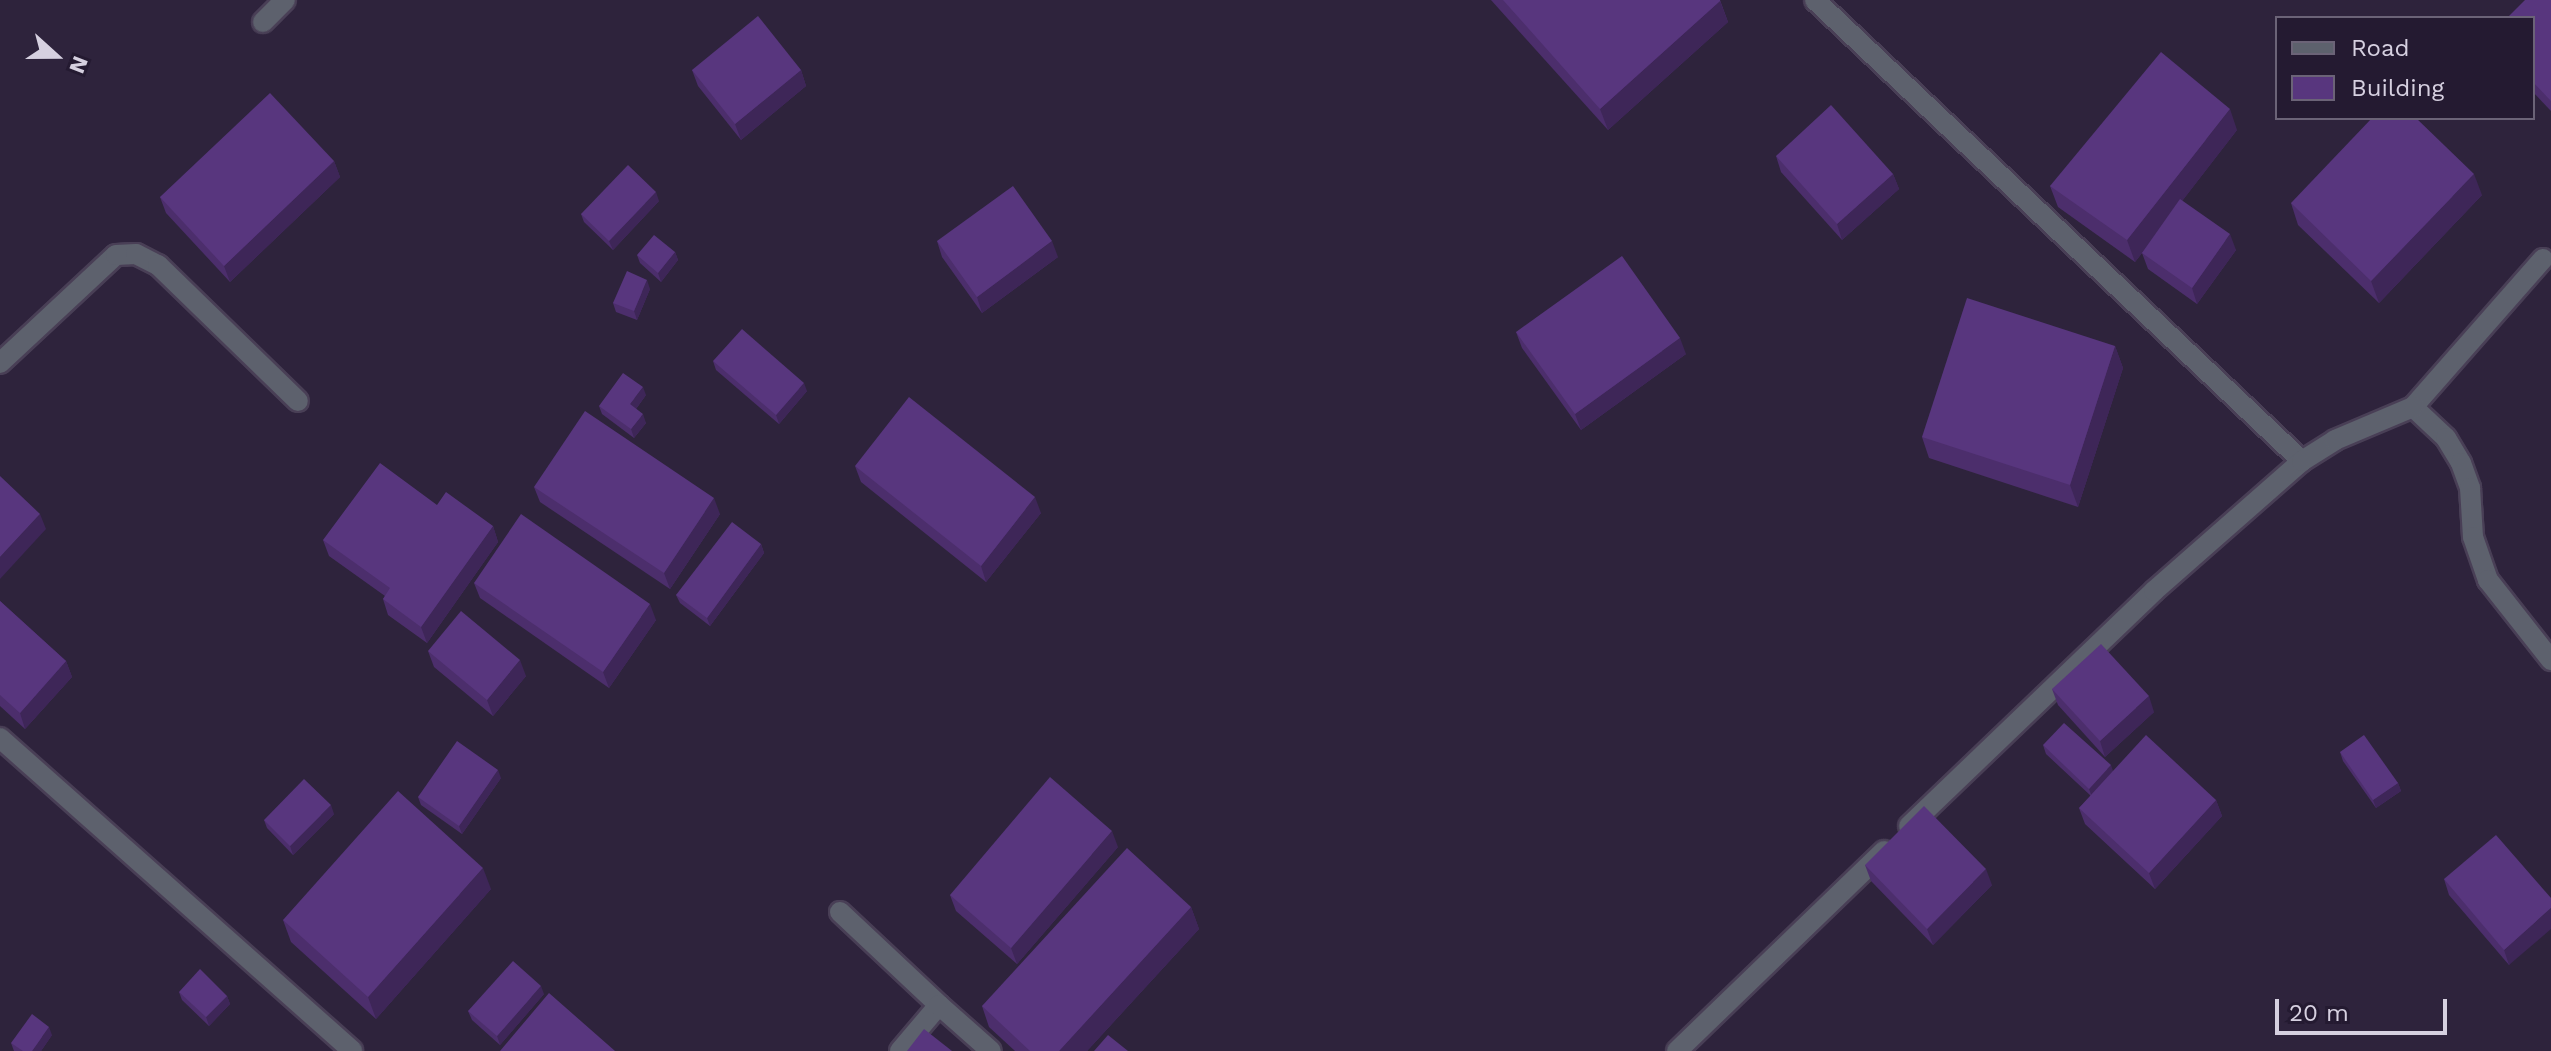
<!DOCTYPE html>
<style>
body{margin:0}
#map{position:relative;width:2551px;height:1051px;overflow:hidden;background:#2e233c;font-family:"Work Sans",sans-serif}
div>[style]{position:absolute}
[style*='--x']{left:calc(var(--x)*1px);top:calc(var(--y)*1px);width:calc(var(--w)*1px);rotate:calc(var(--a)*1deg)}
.roads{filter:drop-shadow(2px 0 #493f56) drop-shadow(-2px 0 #493f56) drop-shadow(0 2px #493f56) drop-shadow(0 -2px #493f56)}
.street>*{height:20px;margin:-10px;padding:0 10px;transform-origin:10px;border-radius:10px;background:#5d616d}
.wall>*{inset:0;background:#4c2e6c}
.shaded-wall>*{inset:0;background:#3e2658}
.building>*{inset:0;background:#58367e}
span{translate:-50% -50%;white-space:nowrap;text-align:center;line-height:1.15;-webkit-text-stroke:6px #241a31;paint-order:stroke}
.legend{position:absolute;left:2275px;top:16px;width:260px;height:104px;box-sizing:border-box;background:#241a31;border:2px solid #6b6377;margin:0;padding:10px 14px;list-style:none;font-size:24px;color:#d6d0e0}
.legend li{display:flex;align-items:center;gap:16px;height:40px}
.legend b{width:40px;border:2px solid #6b6377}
.north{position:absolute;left:16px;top:16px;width:80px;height:80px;-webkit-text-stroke:6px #241a31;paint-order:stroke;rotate:111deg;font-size:22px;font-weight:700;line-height:32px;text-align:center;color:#d6d0e0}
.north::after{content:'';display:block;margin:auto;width:28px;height:36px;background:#d6d0e0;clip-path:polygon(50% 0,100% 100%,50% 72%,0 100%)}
.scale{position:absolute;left:2275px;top:999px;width:172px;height:36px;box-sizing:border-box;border:4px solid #d6d0e0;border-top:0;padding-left:10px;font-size:24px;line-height:28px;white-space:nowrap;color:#d6d0e0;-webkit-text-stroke:6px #241a31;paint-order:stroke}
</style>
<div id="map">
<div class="roads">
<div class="street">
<div style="--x:1815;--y:0;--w:671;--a:43.43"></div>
<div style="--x:263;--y:22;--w:31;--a:-45"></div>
<div style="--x:2543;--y:259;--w:197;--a:131.3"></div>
<div style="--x:2413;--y:407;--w:45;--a:43.2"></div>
<div style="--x:2446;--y:438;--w:29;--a:59"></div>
<div style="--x:2461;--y:463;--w:27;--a:70"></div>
<div style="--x:2470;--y:488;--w:49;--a:86.5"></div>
<div style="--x:2473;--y:537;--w:46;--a:70.8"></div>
<div style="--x:2488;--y:580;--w:102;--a:51.8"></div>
<div style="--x:0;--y:363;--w:158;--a:-43"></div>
<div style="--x:116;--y:255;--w:20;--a:-3"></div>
<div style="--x:136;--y:254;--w:25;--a:27"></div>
<div style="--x:158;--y:265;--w:195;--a:44.2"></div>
<div style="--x:0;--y:738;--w:471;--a:41.6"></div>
<div style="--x:1909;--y:826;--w:339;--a:-43.8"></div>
<div style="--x:2154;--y:591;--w:197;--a:-41.3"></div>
<div style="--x:2302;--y:461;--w:39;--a:-32"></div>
<div style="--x:2335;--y:440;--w:85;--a:-22.9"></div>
<div style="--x:840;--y:912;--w:136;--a:43.2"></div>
<div style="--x:900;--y:1051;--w:60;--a:-49.7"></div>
<div style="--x:939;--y:1005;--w:69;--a:41.5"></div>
<div style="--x:1677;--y:1051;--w:288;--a:-44"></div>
</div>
</div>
<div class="wall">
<div style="clip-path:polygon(1491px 0,1720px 0,1728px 22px,1608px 130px)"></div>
<div style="clip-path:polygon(2551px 0,2551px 111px,2533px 92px,2533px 18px)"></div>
<div style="clip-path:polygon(692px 70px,801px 70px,806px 86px,741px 140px,698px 86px)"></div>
<div style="clip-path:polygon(2237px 130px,2182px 201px,2236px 250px,2197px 304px,2148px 269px,2142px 253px,2135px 262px,2058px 207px,2050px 186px)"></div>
<div style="clip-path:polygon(1776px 156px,1893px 174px,1899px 189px,1842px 240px,1781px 172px)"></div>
<div style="clip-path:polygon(334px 161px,340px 177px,230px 282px,166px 213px,160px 197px)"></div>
<div style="clip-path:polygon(2482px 195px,2379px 303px,2298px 225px,2291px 203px)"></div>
<div style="clip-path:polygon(659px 201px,613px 250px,584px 222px,581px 214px)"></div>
<div style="clip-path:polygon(937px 241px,1058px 257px,982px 313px,942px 257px)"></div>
<div style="clip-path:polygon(675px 252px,678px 260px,661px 282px,640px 263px,637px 255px)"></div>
<div style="clip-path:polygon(650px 289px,637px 320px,616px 312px,613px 303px)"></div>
<div style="clip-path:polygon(1516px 332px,1686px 354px,1581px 430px,1522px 348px)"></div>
<div style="clip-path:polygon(2115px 346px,2123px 368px,2078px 507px,1929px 458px,1922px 437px)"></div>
<div style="clip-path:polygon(713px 361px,807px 391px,779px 424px,716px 370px)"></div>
<div style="clip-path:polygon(646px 395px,636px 409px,646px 423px,634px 438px,602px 414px,599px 406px)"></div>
<div style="clip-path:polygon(855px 466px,1041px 513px,986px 582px,861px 482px)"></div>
<div style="clip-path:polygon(534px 487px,720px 514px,670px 589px,540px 502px)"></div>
<div style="clip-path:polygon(493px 526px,498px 542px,427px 643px,388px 615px,383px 599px,385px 596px,329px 556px,323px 540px)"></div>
<div style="clip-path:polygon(761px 544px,764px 553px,710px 626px,680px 603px,676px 595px)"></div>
<div style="clip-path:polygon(474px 583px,656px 620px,609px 688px,480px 598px)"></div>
<div style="clip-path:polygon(0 601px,66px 661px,72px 677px,25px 729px,0 706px)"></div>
<div style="clip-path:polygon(428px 651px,526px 676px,493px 716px,434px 667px)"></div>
<div style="clip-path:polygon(2052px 689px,2154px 712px,2105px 757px,2058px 705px)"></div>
<div style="clip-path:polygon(2043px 745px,2113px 771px,2216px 800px,2222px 816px,2155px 889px,2085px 824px,2079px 808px,2091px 796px,2046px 754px)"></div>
<div style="clip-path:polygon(2340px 752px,2398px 783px,2401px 791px,2376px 808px,2343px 761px)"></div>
<div style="clip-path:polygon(501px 778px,462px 834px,421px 805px,418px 797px)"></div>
<div style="clip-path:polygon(334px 814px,293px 855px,267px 828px,264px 820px)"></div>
<div style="clip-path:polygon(1118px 847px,1017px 964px,956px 911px,950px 895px)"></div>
<div style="clip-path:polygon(1865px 865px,1992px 885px,1933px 945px,1871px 881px)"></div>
<div style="clip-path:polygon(2444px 879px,2551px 898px,2509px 965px,2449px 895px)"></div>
<div style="clip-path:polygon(491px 889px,376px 1019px,291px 942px,283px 920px)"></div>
<div style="clip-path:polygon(1191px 907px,1199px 929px,1087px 1051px,1015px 1051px,989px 1027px,982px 1006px)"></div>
<div style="clip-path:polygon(179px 992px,227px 996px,230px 1004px,209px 1026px,182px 1000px)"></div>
<div style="clip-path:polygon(544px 994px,500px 1045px,472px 1020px,468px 1011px)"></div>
<div style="clip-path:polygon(52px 1035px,41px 1051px,14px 1051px,11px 1043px)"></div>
</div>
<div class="shaded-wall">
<div style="clip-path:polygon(1720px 1px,1728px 22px,1608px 130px,1600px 109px)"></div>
<div style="clip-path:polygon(801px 70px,806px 86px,741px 140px,735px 124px)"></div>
<div style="clip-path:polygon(2230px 109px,2237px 130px,2135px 262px,2127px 240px)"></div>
<div style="clip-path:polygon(334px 161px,340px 177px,230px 282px,224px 266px)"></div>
<div style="clip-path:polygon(1893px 174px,1899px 189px,1842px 240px,1837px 224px)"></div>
<div style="clip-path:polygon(2474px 174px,2482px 195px,2379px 303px,2371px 281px)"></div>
<div style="clip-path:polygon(656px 192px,659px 201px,613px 250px,609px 241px)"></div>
<div style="clip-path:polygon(2230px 234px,2236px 250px,2197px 304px,2192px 288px)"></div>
<div style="clip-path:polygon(1052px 241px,1058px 257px,982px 313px,977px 297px)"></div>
<div style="clip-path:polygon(675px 252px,678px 260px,661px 282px,658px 273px)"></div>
<div style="clip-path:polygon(647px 280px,650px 289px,637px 320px,634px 311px)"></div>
<div style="clip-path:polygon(1680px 338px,1686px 354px,1581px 430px,1575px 414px)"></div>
<div style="clip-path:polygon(2115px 346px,2123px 368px,2078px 507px,2070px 485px)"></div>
<div style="clip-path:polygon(804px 383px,807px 391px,779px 424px,776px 415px)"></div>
<div style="clip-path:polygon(643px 387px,646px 395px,633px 413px,630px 404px)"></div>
<div style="clip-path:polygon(643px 414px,646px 423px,634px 438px,631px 429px)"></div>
<div style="clip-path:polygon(1035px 497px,1041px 513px,986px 582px,981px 566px)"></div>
<div style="clip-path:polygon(714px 498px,720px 514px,670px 589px,664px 573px)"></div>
<div style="clip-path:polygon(40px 514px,46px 529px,0 579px,0 557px)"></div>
<div style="clip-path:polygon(493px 526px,498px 542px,427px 643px,421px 627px)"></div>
<div style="clip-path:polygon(761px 544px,764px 553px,710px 626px,707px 618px)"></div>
<div style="clip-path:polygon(650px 604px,656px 620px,609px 688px,603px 672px)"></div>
<div style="clip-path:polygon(520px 660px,526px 676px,493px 716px,487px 700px)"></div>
<div style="clip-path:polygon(66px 661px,72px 677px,25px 729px,20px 713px)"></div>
<div style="clip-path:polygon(2149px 696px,2154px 712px,2105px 757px,2100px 741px)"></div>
<div style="clip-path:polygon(2111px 765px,2114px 774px,2092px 797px,2089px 789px)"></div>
<div style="clip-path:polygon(498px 770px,501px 778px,462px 834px,459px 826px)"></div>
<div style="clip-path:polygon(2398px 783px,2401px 791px,2376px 808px,2373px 800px)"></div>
<div style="clip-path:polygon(2216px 800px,2222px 816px,2155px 889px,2149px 873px)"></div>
<div style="clip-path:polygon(331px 805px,334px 814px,293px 855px,290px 846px)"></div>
<div style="clip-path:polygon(1112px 831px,1118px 847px,1017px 964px,1011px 948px)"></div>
<div style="clip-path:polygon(483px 868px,491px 889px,376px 1019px,368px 997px)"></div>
<div style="clip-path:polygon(1986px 869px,1992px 885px,1933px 945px,1927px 929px)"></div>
<div style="clip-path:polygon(1191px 907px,1199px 929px,1087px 1051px,1059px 1051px)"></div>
<div style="clip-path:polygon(2551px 908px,2551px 929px,2509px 965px,2504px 950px)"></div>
<div style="clip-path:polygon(541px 986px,544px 994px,500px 1045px,497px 1036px)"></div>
<div style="clip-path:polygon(227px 996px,230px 1004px,209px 1026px,206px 1017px)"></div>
<div style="clip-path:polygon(49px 1027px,52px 1035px,41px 1051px,32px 1051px)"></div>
</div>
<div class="building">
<div style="clip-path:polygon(1503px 0,1720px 0,1720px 1px,1600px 109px)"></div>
<div style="clip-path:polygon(2525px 0,2551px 0,2551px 101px,2533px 82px,2533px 18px,2507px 18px)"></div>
<div style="clip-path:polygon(758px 16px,801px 70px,735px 124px,692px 70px)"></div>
<div style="clip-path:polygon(2161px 52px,2230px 109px,2127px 240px,2050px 186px)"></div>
<div style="clip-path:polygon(270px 93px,334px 161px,224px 266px,160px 197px)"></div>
<div style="clip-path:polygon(1831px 105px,1893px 174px,1837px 224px,1776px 156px)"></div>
<div style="clip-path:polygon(2372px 118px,2416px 118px,2474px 174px,2371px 281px,2291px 203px)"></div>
<div style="clip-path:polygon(628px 165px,656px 192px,609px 241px,581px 214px)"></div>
<div style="clip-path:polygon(1013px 186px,1052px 241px,977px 297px,937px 241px)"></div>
<div style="clip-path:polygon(2180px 199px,2230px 234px,2192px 288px,2142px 253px)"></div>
<div style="clip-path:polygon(654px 235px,675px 252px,658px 273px,637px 255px)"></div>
<div style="clip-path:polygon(1622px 256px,1680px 338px,1575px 414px,1516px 332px)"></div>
<div style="clip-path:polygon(627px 271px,647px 280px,634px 311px,613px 303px)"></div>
<div style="clip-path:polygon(1967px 298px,2115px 346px,2070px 485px,1922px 437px)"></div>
<div style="clip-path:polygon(742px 329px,804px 383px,776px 415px,713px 361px)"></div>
<div style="clip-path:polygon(623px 373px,643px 387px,630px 404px,643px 414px,631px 429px,599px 406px)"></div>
<div style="clip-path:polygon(909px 397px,1035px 497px,981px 566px,855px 466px)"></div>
<div style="clip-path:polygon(585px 411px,714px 498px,664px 573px,534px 487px)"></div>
<div style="clip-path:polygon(380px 463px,437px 505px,446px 492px,493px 526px,421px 627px,383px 599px,390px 588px,323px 540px)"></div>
<div style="clip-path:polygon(0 476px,40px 514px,0 557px)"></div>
<div style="clip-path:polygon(521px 514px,650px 604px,603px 672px,474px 583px)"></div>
<div style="clip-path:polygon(732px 522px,761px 544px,707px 618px,676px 595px)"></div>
<div style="clip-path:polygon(0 601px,66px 661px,20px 713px,0 695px)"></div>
<div style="clip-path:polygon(461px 611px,520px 660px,487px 700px,428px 651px)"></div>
<div style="clip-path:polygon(2101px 644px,2149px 696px,2100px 741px,2052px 689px)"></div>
<div style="clip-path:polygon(2064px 723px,2111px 765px,2089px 789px,2043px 745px)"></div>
<div style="clip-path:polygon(2146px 735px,2216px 800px,2149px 873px,2079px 808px)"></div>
<div style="clip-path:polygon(2364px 735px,2398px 783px,2373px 800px,2340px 752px)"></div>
<div style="clip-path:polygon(457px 741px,498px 770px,459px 826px,418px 797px)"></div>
<div style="clip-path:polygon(1050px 777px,1112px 831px,1011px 948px,950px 895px)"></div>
<div style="clip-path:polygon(304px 779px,331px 805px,290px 846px,264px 820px)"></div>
<div style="clip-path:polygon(398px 791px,483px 868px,368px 997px,283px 920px)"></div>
<div style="clip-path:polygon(1924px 806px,1986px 869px,1927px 929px,1865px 865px)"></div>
<div style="clip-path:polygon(2496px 835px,2551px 898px,2551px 908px,2504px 950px,2444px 879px)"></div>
<div style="clip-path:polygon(1127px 848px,1191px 907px,1059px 1051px,1030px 1051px,982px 1006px)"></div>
<div style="clip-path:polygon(513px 961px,541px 986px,497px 1036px,468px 1011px)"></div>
<div style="clip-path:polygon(200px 969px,227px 996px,206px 1017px,179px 992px)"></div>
<div style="clip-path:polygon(549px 993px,615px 1051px,500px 1051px)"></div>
<div style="clip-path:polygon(32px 1014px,49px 1027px,32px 1051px,23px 1051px,11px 1043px)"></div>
<div style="clip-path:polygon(924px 1029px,952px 1051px,907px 1051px)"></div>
<div style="clip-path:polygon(1108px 1035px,1128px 1051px,1094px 1051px)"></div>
</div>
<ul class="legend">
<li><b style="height:10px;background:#5d616d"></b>Road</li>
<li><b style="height:22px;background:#58367e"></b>Building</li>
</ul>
<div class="north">N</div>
<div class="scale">20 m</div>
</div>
